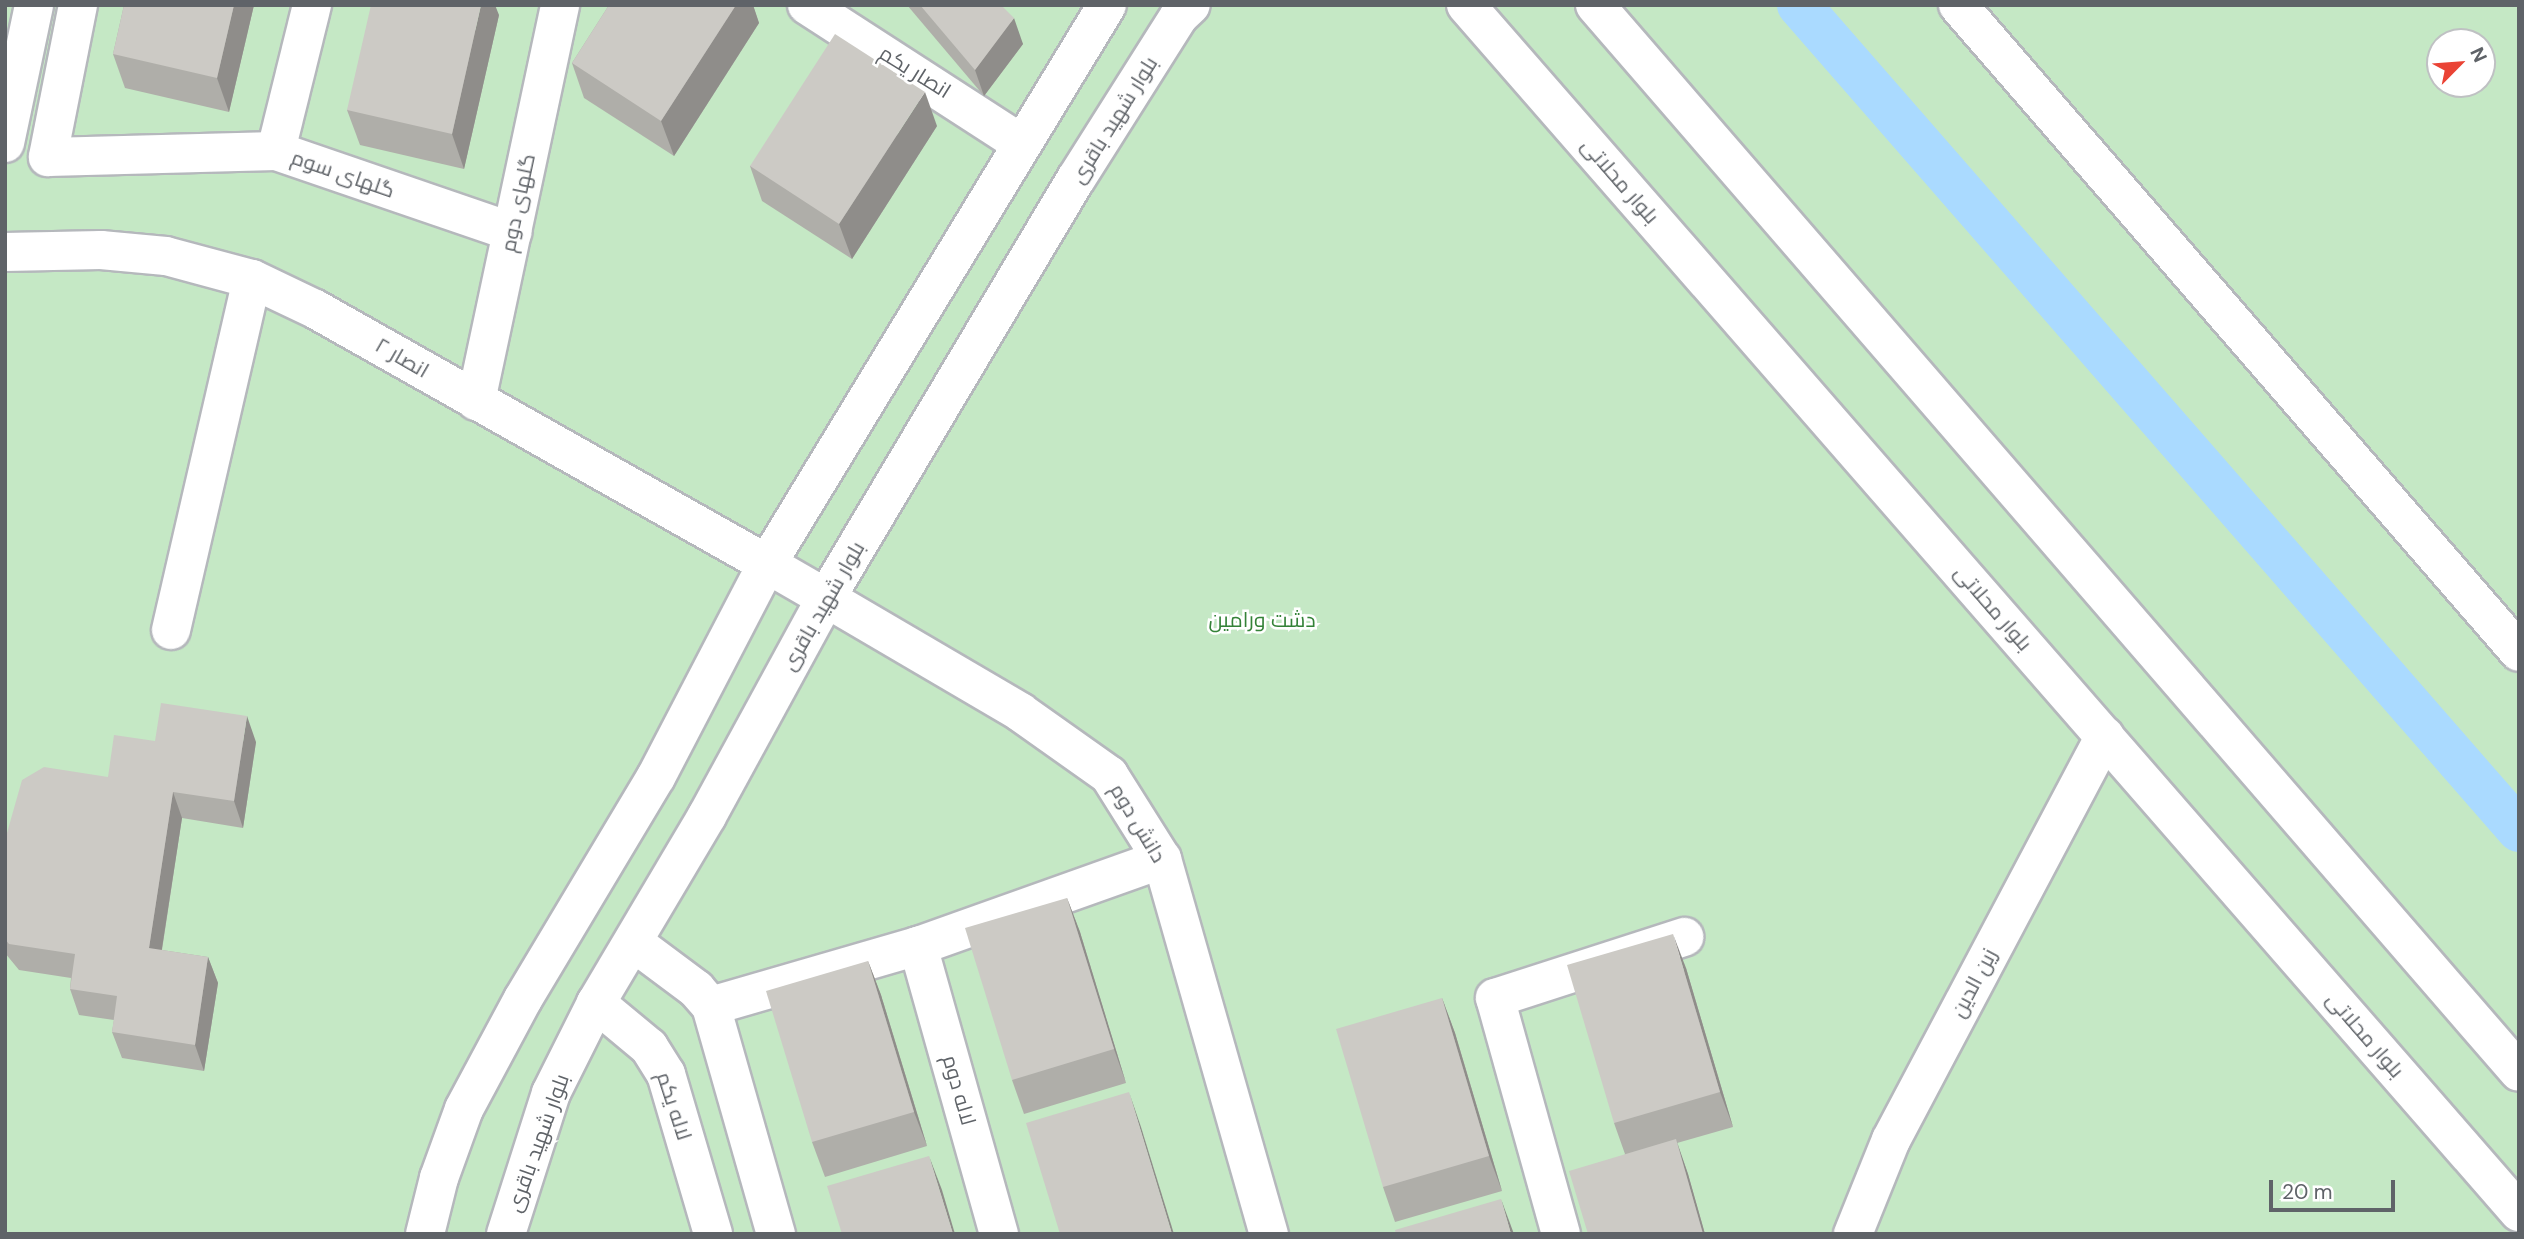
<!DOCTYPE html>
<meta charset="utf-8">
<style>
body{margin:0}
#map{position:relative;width:2524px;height:1239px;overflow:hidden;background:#f1efe8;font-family:"DM Sans",Cairo,sans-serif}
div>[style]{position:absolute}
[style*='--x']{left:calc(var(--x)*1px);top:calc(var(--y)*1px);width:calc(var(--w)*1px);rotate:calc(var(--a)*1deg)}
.green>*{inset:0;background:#c5e8c5}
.canal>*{height:44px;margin:-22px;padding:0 22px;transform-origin:22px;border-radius:22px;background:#aadaff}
.roads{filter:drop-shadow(2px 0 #b5b8bc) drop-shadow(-2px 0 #b5b8bc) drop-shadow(0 2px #b5b8bc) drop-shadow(0 -2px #b5b8bc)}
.street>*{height:38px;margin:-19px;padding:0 19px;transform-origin:19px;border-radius:19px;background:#fff}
.secondary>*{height:38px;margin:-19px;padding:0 19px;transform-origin:19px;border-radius:19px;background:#fff}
.wall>*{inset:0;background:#afaea9}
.shaded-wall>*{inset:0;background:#8f8d8a}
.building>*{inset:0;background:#cccac5}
span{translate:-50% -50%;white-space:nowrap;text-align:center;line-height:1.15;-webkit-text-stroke:5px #fff;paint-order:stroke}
.street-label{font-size:21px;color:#5f6368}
.park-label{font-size:21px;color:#348238}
.frame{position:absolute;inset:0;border:7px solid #5f6368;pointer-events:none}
.north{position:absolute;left:2426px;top:28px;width:70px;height:70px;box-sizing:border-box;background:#fff;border:2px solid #bfc1c3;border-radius:50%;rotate:65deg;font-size:19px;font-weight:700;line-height:28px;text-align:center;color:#5f6368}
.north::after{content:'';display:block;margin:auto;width:24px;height:32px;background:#ea4335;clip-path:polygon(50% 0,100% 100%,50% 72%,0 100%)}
.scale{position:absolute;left:2269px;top:1180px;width:126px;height:32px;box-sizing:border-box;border:4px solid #5f6368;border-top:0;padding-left:9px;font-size:21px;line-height:24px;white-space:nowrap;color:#5f6368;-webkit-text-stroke:5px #fff;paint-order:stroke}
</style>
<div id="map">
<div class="green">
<div style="clip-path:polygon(evenodd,5px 5px,2519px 5px,2519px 1234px,5px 1234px,5px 5px,2440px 42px,2482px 42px,2482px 84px,2440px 84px,2440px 42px)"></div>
</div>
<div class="canal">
<div style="--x:1799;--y:5;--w:1095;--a:48.89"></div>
</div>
<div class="roads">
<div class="street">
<div style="--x:78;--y:5;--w:155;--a:101.2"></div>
<div style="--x:48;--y:157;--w:228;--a:-1.5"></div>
<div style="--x:312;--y:5;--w:150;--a:103.9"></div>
<div style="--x:276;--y:151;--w:250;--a:18.9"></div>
<div style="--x:807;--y:5;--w:254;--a:32.9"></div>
<div style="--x:1958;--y:5;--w:856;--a:49.07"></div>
<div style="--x:5;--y:143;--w:141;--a:-78.1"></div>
<div style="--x:5;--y:252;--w:96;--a:-1.2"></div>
<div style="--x:101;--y:250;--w:65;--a:5.3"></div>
<div style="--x:166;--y:256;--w:89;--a:15"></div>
<div style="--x:252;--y:279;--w:70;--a:25.5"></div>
<div style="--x:315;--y:309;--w:519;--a:29.43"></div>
<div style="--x:476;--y:401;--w:405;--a:-78"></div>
<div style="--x:826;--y:598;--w:225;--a:30.4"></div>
<div style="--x:1020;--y:712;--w:109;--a:35.3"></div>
<div style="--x:1109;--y:775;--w:99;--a:57.8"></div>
<div style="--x:1162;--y:859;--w:390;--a:74.1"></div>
<div style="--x:171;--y:630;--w:360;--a:-77"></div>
<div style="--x:633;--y:942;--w:79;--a:36.7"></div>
<div style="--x:696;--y:989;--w:23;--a:49"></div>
<div style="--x:711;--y:1006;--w:237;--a:74.1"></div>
<div style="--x:918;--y:946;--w:299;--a:74.3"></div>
<div style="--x:596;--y:1003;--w:69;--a:39.7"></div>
<div style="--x:649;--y:1047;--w:32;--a:58"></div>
<div style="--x:666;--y:1074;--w:167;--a:73.6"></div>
<div style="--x:711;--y:1006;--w:216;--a:-16.2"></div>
<div style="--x:918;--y:946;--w:259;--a:-19.6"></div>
<div style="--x:1561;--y:1234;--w:245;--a:-105.6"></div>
<div style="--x:1495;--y:998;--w:199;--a:-17.9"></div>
<div style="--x:1853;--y:1234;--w:101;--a:-68"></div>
<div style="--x:1891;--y:1140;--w:457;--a:-62.1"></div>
</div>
<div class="secondary">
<div style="--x:1466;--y:5;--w:1602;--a:48.9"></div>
<div style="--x:1595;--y:5;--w:1411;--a:49.11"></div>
<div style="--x:767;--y:564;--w:68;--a:30"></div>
<div style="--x:425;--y:1234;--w:58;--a:-76"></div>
<div style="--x:439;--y:1178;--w:73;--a:-70.1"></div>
<div style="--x:464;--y:1109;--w:125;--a:-61.8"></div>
<div style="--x:523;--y:999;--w:259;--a:-59.1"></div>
<div style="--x:656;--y:777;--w:240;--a:-62.5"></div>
<div style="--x:767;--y:564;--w:654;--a:-58.69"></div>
<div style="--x:506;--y:1234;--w:148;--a:-72.3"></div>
<div style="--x:551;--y:1093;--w:101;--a:-63.4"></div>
<div style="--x:596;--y:1003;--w:217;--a:-59.3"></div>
<div style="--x:707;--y:816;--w:248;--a:-61.4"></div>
<div style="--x:826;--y:598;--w:488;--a:-59.2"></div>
<div style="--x:1076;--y:179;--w:193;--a:-57.7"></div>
<div style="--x:1179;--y:16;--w:16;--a:-43"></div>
</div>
</div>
<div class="wall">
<div style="clip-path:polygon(124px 5px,254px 5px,229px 112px,125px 88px,113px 54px)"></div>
<div style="clip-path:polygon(609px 5px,753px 5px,759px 23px,674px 156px,584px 98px,572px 63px)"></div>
<div style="clip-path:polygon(907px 5px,1001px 5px,1023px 44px,984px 96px)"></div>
<div style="clip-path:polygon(499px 15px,464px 169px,360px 145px,347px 110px)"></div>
<div style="clip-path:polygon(937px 126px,852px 259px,762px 201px,750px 166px)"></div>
<div style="clip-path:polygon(155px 741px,256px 742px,243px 828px,182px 818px,162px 950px,208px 957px,218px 983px,204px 1071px,122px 1058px,112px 1032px,114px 1020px,79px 1015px,70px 989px,71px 978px,19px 970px,5px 953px,5px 840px,108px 777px)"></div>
<div style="clip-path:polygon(1067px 898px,1080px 932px,1126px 1083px,1024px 1114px,1012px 1080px)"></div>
<div style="clip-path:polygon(868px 961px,881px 995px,927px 1146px,825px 1177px,812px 1142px)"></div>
<div style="clip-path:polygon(1686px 968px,1733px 1127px,1677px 1143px,1688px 1174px,1705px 1234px,1588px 1234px,1625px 1154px,1614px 1123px)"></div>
<div style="clip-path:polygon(1442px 998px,1455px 1033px,1502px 1191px,1395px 1222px,1383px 1187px)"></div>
</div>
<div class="shaded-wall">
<div style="clip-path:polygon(234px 5px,254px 5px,229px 112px,217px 78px)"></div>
<div style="clip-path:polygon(481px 5px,495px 5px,499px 15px,464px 169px,452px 134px)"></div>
<div style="clip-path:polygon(736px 5px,753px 5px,759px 23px,674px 156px,661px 121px)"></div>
<div style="clip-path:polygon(1014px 18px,1023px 44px,984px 96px,975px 70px)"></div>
<div style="clip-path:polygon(925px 92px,937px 126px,852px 259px,839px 224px)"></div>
<div style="clip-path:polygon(247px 716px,256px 742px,243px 828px,234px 801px)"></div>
<div style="clip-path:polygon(173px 792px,182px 818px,158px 974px,149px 948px)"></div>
<div style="clip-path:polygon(1067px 898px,1080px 932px,1126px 1083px,1114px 1049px)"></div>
<div style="clip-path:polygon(1673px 934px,1686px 968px,1733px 1127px,1720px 1092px)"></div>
<div style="clip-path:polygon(208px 957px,218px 983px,204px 1071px,195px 1045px)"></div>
<div style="clip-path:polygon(868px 961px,881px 995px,927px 1146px,914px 1112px)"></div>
<div style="clip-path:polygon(1442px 998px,1455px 1033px,1502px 1191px,1489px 1156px)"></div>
<div style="clip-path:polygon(1129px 1092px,1141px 1127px,1174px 1234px,1172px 1234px)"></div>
<div style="clip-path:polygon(1676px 1139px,1688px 1174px,1705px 1234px,1703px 1234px)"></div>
<div style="clip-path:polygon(929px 1156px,942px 1190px,955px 1234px,953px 1234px)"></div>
<div style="clip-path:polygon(1501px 1199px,1514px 1234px,1511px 1234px)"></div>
</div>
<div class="building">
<div style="clip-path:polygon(124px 5px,234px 5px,217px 78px,113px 54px)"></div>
<div style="clip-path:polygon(371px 5px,481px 5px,452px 134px,347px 110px)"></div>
<div style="clip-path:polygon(609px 5px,736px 5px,661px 121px,572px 63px)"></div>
<div style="clip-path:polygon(920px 5px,1001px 5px,1014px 18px,975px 70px)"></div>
<div style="clip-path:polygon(835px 34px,925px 92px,839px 224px,750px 166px)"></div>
<div style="clip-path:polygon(161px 703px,247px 716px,234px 801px,173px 792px,149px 948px,208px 957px,195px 1045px,112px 1032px,117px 996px,70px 989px,75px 954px,9px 944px,5px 939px,5px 840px,22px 780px,44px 767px,108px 777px,114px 735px,155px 741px)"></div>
<div style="clip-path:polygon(1067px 898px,1114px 1049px,1012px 1080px,965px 928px)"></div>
<div style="clip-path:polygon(1673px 934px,1720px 1092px,1614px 1123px,1567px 965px)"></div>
<div style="clip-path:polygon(868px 961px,914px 1112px,812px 1142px,766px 991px)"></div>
<div style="clip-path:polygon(1442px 998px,1489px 1156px,1383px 1187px,1336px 1029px)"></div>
<div style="clip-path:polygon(1129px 1092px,1172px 1234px,1060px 1234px,1026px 1123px)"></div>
<div style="clip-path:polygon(1676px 1139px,1703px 1234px,1588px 1234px,1569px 1171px)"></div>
<div style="clip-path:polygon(929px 1156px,953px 1234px,842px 1234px,827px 1186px)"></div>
<div style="clip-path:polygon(1501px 1199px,1511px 1234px,1396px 1234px,1395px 1230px)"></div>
</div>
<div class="street-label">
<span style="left:915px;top:72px;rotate:32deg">انصار یکم</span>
<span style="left:1114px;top:120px;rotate:-58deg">بلوار شهید باقری</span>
<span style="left:343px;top:174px;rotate:19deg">گلهای سوم</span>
<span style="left:1620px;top:181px;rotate:49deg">بلوار محلاتی</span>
<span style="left:518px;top:203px;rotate:-78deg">گلهای دوم</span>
<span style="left:402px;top:358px;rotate:30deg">انصار ۲</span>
<span style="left:823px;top:606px;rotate:-60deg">بلوار شهید باقری</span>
<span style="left:1993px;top:608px;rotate:49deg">بلوار محلاتی</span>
<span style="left:1138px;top:823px;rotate:59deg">دانش دوم</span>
<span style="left:1974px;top:983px;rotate:-62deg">زین الدین</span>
<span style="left:2365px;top:1035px;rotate:49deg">بلوار محلاتی</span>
<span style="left:959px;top:1090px;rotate:74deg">لاله دوم</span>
<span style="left:674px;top:1106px;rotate:72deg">لاله یکم</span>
<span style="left:538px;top:1143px;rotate:-70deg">بلوار شهید باقری</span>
</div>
<div class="park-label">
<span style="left:1262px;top:620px">دشت ورامین</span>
</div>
<div class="frame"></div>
<div class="north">N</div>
<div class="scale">20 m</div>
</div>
